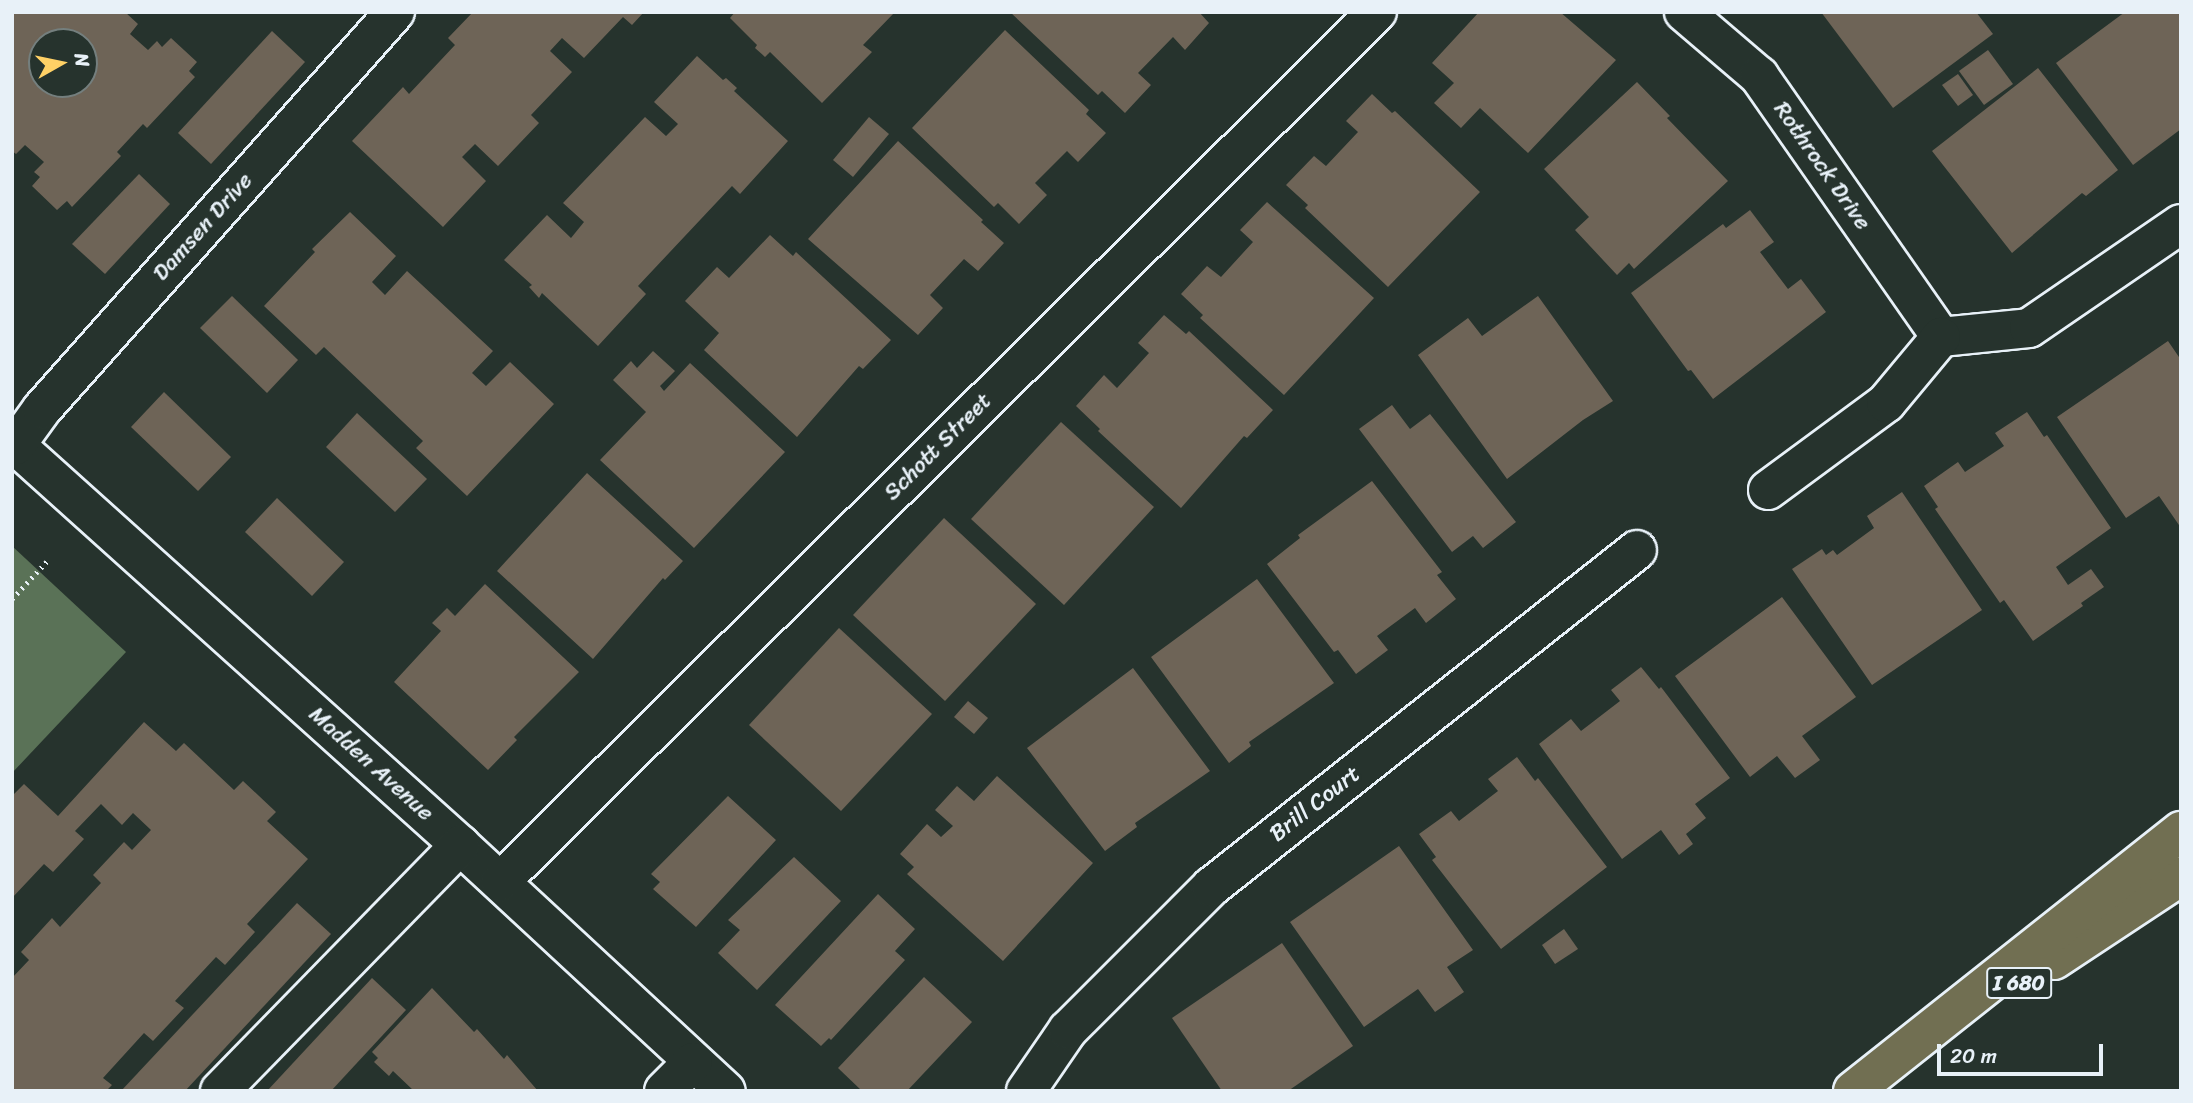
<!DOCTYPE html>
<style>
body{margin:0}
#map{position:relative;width:2193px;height:1103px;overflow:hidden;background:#26332d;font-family:Sriracha,sans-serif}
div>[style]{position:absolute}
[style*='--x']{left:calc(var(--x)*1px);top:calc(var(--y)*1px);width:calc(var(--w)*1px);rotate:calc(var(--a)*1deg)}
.green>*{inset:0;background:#5a7257}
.building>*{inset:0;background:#6e6457}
.path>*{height:4.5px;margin-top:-2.25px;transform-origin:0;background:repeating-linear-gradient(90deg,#e8f1f8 0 2px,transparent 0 7px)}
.roads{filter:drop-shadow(2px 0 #e8f1f8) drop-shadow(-2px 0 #e8f1f8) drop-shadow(0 2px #e8f1f8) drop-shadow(0 -2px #e8f1f8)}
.minor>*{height:38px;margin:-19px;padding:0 19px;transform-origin:19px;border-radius:19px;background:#26332d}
.highway>*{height:38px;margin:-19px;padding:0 19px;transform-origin:19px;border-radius:19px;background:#716f52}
span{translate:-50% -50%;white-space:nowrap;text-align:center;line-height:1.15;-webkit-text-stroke:6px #26332d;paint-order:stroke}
.shield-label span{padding:2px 5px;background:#26332d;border:2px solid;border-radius:5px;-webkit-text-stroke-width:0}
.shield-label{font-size:21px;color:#e8f1f8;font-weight:700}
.street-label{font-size:23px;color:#e8f1f8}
.frame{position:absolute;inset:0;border:14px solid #e8f1f8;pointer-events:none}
.north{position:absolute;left:28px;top:28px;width:70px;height:70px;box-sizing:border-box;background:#26332d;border:2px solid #747f7e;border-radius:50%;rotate:81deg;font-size:19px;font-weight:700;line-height:28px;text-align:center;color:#e8f1f8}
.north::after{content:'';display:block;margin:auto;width:24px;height:32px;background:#ffd166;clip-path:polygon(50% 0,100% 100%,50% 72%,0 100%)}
.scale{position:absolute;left:1937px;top:1044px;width:166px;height:32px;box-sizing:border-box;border:4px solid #e8f1f8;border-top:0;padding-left:9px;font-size:21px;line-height:24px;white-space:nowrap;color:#e8f1f8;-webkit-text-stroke:5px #26332d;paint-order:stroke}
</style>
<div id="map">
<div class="green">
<div style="clip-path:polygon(12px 546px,126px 652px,12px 773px)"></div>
</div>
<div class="building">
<div style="clip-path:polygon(evenodd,12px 12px,125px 12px,138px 24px,130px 34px,148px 50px,157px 41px,162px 47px,171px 38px,197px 62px,189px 71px,195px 77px,147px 128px,143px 124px,117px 152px,121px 156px,72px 207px,67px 201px,57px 210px,32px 186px,40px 177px,34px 172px,44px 162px,25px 145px,16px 154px,12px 151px,12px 12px,42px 42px,84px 42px,84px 84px,42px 84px,42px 42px)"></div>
<div style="clip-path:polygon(473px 12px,644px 12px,632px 25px,623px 17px,584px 58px,562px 38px,550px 51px,572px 72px,531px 115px,539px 123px,498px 166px,475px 144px,462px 157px,486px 181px,443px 227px,352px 141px,403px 87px,409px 94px,455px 45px,448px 38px)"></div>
<div style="clip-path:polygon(735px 12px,895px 12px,863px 45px,872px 52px,822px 103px,770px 52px,765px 57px,755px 48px,757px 45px,730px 18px)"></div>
<div style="clip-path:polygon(1010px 12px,1199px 12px,1209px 23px,1185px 50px,1173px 37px,1138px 73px,1151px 85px,1125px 113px,1102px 91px,1098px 95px)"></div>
<div style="clip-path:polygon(1479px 12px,1560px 12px,1616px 60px,1528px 153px,1480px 108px,1461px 128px,1434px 103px,1454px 83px,1432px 63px)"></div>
<div style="clip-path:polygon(1821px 12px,1976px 12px,1993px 34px,1893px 108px)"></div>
<div style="clip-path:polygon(2125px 12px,2181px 12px,2181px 129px,2133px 165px,2056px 63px)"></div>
<div style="clip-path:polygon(1005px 30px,1089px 110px,1086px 114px,1106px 133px,1078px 162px,1067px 151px,1035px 183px,1047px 195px,1019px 224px,998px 203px,994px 207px,912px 128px)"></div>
<div style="clip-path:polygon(272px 31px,305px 62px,211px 164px,178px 133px)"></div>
<div style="clip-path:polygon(1988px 50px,2013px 84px,1984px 105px,1959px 71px)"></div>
<div style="clip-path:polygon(697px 56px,723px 80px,726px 78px,737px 88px,734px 91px,788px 141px,740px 194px,732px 186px,638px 286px,646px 294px,598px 346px,542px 293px,539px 298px,529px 287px,532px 285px,504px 260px,547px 215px,571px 238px,584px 222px,563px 203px,645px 117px,666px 136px,678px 124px,654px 102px)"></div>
<div style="clip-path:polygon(2038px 68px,2118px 170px,2086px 196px,2082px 193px,2012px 253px,1932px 151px)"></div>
<div style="clip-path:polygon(1958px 74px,1973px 95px,1958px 106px,1942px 85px)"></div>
<div style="clip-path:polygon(1637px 82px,1670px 116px,1667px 118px,1728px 181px,1634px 269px,1629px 263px,1617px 275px,1575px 230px,1589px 217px,1544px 169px)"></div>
<div style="clip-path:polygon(1372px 94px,1392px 113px,1395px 111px,1480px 192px,1388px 287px,1305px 208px,1308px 205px,1286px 185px,1314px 156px,1326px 166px,1358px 132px,1346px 121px)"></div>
<div style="clip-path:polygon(869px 117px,889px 134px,853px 177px,833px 160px)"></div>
<div style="clip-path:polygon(898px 141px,983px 220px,981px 222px,1004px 243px,978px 271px,964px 259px,930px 295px,943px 308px,918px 335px,808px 239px)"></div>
<div style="clip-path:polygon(139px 174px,170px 204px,105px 274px,72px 244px)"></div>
<div style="clip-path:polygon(1267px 202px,1374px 298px,1284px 395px,1200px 318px,1203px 315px,1181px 294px,1207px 266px,1221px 277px,1253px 242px,1240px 230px)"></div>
<div style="clip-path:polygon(1750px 210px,1774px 242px,1760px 252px,1788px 289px,1801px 279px,1826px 312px,1713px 399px,1691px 370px,1688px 371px,1631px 293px,1723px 224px,1726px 228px)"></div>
<div style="clip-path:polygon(350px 212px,396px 256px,372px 282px,385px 295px,407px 271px,493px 351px,472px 373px,486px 386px,510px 362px,554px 404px,467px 496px,416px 448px,423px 441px,324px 347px,316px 355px,264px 306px,315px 252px,312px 249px)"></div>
<div style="clip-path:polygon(770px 235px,793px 256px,796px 252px,891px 340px,863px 369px,859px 366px,797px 437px,704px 350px,719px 333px,685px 301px,717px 267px,729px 278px)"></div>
<div style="clip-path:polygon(232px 296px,298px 360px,267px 393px,200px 328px)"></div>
<div style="clip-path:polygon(1538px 296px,1613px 401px,1583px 420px,1507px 479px,1418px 355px,1468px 318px,1482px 336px)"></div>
<div style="clip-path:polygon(1164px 315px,1186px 334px,1189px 331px,1273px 410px,1247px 438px,1244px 436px,1181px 508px,1098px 431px,1100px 429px,1076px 406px,1104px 375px,1117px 388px,1149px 353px,1138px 343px)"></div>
<div style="clip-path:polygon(2168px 341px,2181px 360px,2181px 528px,2159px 496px,2126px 518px,2057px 417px)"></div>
<div style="clip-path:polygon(653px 351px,675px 371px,660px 386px,664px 391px,690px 363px,785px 452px,694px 548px,600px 460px,646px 412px,613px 380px,631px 361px,637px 368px)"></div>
<div style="clip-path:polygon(164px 392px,231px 457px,198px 491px,131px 427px)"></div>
<div style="clip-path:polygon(1392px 405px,1410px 429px,1430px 414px,1516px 522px,1483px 548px,1473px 536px,1452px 552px,1359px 429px)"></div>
<div style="clip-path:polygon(2027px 412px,2044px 437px,2047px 435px,2111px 528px,2056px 567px,2068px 585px,2091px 569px,2104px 587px,2081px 603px,2083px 606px,2033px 641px,2004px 600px,2000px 603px,1935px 509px,1938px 507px,1924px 486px,1958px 462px,1965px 472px,2004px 446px,1995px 433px)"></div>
<div style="clip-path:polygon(357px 413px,427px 479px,395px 512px,326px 447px)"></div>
<div style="clip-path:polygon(1061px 422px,1154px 507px,1064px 605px,971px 519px)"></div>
<div style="clip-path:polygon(587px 473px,683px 561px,665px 580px,663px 578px,593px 659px,497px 571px)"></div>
<div style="clip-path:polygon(1372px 481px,1442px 572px,1437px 575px,1456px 599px,1426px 623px,1415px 608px,1377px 636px,1388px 650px,1356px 674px,1338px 650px,1334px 652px,1267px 564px,1300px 538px,1298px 535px)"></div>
<div style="clip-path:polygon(1902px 492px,1982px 610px,1872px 685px,1792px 569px,1822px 549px,1826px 555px,1833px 550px,1837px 555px,1874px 528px,1867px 516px)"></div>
<div style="clip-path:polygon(277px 498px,344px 562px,312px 596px,245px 532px)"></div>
<div style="clip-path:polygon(944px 518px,1036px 604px,945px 701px,853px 615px)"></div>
<div style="clip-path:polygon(1257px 579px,1334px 683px,1249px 742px,1251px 746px,1229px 763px,1151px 657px)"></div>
<div style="clip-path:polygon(485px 584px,579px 672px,514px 737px,517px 740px,488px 770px,394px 682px,441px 631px,432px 623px,447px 608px,455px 616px)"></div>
<div style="clip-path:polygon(1782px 597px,1856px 697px,1802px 736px,1820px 760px,1795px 778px,1777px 756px,1750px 777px,1675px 676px)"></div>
<div style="clip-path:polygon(839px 628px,932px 714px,841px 811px,749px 725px)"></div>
<div style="clip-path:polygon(1641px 667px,1659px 689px,1661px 687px,1730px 778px,1695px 804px,1706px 818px,1686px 834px,1693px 844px,1679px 855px,1661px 830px,1622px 859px,1539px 744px,1571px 719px,1581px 731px,1620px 701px,1611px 690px)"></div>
<div style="clip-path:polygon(1133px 668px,1210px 771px,1135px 823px,1137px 827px,1105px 851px,1027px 748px)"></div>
<div style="clip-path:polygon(968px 701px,988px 718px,974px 734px,954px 717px)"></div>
<div style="clip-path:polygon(144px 722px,176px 751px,184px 743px,234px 790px,243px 781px,276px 812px,267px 821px,308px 859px,247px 924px,255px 932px,225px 965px,216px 957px,175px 1001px,184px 1008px,153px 1041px,144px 1033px,103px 1078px,112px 1085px,106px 1091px,12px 1091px,12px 978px,29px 960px,21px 952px,52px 918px,60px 927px,101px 883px,93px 875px,124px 842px,132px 850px,151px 830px,133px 813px,122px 825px,101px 804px,75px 831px,84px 839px,53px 872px,44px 864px,12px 898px,12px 796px,24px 784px,58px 816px)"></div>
<div style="clip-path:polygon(1517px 757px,1535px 781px,1538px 778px,1607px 867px,1501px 949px,1432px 860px,1436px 857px,1419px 834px,1451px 811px,1459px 821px,1498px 791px,1488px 779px)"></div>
<div style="clip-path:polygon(997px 776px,1093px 863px,1003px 961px,907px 874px,914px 867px,900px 854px,927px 824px,941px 837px,953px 826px,935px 810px,957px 786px,974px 801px)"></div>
<div style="clip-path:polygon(728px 796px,776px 840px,696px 927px,653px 889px,660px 882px,651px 874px)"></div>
<div style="clip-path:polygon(1399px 846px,1473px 950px,1447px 967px,1464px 992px,1435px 1012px,1418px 989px,1364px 1027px,1290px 922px)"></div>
<div style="clip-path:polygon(794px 857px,841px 901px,757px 990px,718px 953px,740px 930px,728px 920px)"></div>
<div style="clip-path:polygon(878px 894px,915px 929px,895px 951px,905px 960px,831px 1040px,829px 1038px,821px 1046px,775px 1005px)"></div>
<div style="clip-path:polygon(297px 903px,331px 934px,185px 1091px,121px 1091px)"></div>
<div style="clip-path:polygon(1564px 929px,1578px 949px,1555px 964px,1542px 945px)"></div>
<div style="clip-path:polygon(1282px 943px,1353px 1046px,1288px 1091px,1222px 1091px,1172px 1018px)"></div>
<div style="clip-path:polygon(924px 977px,972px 1022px,907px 1091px,862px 1091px,838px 1068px)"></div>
<div style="clip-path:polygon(372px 978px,406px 1010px,331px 1091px,267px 1091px)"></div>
<div style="clip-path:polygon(432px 988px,474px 1032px,477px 1029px,504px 1059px,507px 1055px,538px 1091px,414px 1091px,393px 1071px,389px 1076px,374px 1062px,378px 1058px,372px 1052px)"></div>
</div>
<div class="path">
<div style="--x:12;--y:599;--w:53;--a:-47.3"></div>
</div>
<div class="roads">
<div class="minor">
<div style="--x:1684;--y:12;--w:99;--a:40.5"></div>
<div style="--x:1759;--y:76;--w:318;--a:55.1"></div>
<div style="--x:1941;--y:337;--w:88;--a:-5.8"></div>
<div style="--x:2029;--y:328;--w:184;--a:-34.4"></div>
<div style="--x:12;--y:442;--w:603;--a:41.97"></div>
<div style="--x:460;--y:845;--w:362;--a:42.8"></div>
<div style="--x:16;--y:445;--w:44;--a:-54.2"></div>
<div style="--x:42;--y:409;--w:531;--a:-48.36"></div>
<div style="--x:1768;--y:490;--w:147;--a:-36.4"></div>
<div style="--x:1886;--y:403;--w:86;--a:-50.2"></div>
<div style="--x:500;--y:882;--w:1235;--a:-44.77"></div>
<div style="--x:220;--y:1091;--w:344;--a:-45.7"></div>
<div style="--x:664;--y:1091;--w:41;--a:-45"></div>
<div style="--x:1026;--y:1091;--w:74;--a:-55.5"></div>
<div style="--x:1068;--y:1030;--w:202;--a:-45"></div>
<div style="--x:1211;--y:887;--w:543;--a:-38.35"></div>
</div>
<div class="highway">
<div style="--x:2054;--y:960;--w:152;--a:-33.5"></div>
<div style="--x:1853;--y:1091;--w:419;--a:-38.4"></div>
</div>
</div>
<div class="shield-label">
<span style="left:2019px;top:983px">I 680</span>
</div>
<div class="street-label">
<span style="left:1822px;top:166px;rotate:55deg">Rothrock Drive</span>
<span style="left:203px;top:227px;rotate:-48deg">Damsen Drive</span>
<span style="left:938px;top:447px;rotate:-45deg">Schott Street</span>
<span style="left:371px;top:764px;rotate:42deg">Madden Avenue</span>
<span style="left:1315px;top:804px;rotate:-38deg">Brill Court</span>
</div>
<div class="frame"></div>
<div class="north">N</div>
<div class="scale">20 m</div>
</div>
